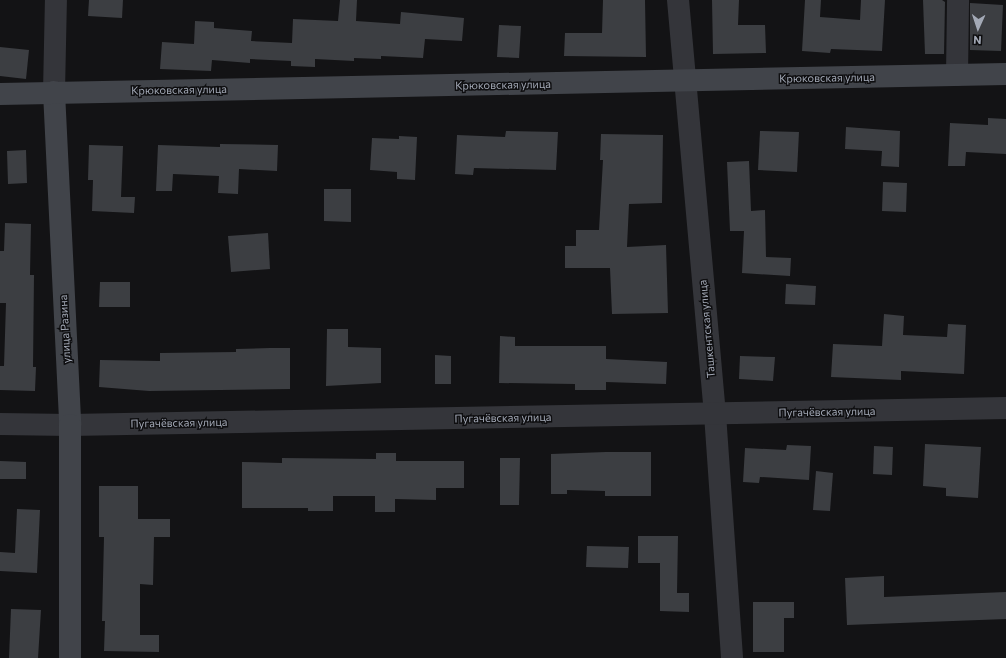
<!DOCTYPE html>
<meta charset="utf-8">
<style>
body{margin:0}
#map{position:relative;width:1006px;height:658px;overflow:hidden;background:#131315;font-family:Commissioner,sans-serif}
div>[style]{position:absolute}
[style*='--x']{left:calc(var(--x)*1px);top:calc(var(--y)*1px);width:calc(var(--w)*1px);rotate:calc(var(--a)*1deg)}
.building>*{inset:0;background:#3c3e42}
.street>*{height:22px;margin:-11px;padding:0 11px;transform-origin:11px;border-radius:11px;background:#34353a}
.secondary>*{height:22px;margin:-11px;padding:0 11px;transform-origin:11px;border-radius:11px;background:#41444a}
span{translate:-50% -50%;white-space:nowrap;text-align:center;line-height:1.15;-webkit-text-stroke:3px #0e0e10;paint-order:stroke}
.street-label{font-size:11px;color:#a3a9b6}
.north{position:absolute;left:958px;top:8px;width:40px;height:40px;-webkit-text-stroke:3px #0e0e10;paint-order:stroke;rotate:183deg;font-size:11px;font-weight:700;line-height:16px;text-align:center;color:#a3a9b6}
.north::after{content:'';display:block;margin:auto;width:14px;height:18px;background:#a3a9b6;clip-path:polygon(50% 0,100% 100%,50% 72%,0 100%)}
</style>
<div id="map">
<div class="building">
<div style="clip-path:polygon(89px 0,123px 0,122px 18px,88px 16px)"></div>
<div style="clip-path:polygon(340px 0,357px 0,356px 21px,400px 24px,401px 12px,464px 18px,462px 41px,425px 39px,423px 58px,381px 56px,381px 59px,354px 58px,354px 61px,315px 59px,315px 67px,291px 66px,291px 61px,250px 59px,250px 63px,212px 60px,211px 71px,160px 69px,162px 42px,194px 44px,195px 21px,214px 22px,214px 28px,252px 31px,251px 41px,292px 43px,293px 19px,338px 21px)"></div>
<div style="clip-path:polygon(603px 0,645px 0,646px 57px,564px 56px,565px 33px,602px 33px)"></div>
<div style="clip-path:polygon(712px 0,739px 0,738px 25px,765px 25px,766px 53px,713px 54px)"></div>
<div style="clip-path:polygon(805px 0,821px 0,820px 17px,860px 20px,861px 0,885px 0,882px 51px,831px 49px,830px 53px,802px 51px)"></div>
<div style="clip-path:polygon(923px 0,942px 0,945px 2px,944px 54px,925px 54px)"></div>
<div style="clip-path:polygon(970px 3px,1003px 5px,1001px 51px,970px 50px)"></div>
<div style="clip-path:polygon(499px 25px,521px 26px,519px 58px,497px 57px)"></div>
<div style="clip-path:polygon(0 47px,29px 50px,26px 79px,0 76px)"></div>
<div style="clip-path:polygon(988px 118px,1006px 119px,1006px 154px,966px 152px,965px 166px,948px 166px,950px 123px,988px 125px)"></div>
<div style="clip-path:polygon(846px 127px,900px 131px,899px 167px,881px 166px,882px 151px,845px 149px)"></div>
<div style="clip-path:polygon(506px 131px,558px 132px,556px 170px,474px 168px,473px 175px,455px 174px,457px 135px,505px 137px)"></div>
<div style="clip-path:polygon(760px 131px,799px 132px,797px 172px,758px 170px)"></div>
<div style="clip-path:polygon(601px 134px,663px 135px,662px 203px,629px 204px,627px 247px,666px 245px,668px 313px,612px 314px,610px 268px,565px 268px,565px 246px,576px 246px,576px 230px,599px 230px,603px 160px,600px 160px)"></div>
<div style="clip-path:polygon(399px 136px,417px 137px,415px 180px,397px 179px,397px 172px,370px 170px,372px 138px,399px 139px)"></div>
<div style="clip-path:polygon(220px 144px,278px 145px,277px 171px,239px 169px,238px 194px,218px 193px,219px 176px,173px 174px,172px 191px,156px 191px,158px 145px,220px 147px)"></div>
<div style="clip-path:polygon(89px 145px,123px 146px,121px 197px,135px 197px,134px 213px,92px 211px,93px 180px,88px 180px)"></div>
<div style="clip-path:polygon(26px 150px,27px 183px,8px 184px,7px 151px)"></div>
<div style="clip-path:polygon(749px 161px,751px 211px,765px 210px,766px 257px,791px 258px,790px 276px,742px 273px,744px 231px,730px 231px,727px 162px)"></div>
<div style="clip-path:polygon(883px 182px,907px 183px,906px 212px,882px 211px)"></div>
<div style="clip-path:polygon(324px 189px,351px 189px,351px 222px,324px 221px)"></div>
<div style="clip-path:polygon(5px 223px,31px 224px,30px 275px,34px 275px,33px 367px,36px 367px,35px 391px,0 390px,0 366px,4px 366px,6px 303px,0 303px,0 251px,4px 251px)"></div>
<div style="clip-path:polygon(268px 233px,270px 269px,231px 272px,228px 236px)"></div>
<div style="clip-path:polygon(100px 282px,130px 282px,130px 307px,99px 307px)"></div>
<div style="clip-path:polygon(786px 284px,816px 286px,815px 305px,785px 304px)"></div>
<div style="clip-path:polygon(884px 314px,904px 316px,903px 335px,947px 337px,948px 324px,966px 325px,964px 374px,901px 371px,901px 380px,831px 377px,833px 344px,882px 346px)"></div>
<div style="clip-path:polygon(327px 329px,348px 329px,348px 347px,381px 348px,381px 383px,326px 386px)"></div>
<div style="clip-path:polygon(500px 336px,515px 337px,515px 346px,606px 346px,606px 359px,667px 362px,666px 384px,606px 382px,606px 390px,575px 390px,575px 384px,499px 383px)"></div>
<div style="clip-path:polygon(270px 348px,290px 348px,290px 389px,149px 391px,99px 387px,100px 360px,160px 361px,160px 353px,236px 352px,236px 349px)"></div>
<div style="clip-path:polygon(435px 355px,451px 356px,451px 384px,435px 384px)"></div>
<div style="clip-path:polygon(740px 356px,775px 357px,773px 381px,739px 379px)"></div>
<div style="clip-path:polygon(925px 444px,981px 447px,978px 498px,946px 496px,946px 488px,923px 486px)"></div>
<div style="clip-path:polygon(787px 445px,811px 446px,809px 480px,760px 477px,759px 483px,743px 482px,745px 448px,786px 450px)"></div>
<div style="clip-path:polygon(874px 446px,893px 447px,892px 475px,873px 474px)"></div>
<div style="clip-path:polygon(606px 452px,651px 452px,651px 496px,605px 496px,605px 491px,567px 490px,567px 494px,551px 494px,551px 454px)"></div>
<div style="clip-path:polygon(376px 453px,396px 453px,396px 461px,464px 461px,464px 488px,436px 488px,436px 500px,395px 499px,395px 512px,375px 512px,375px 496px,333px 496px,333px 511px,308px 511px,308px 508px,242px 508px,242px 462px,282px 463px,282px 458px,376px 459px)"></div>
<div style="clip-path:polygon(500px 458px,520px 458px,519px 505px,500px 505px)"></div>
<div style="clip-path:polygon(0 461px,26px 462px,26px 479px,0 479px)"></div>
<div style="clip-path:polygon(816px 471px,833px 473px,830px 511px,813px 510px)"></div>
<div style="clip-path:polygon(99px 486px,138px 486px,138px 519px,170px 519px,170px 537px,154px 537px,153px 585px,140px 584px,140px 635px,159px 635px,159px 652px,104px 651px,105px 621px,102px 621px,104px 537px,99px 537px)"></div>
<div style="clip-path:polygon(17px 509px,40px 510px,37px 573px,0 571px,0 552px,15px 553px)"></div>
<div style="clip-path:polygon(638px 536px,678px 536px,677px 593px,689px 593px,689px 612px,660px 611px,660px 563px,638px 563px)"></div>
<div style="clip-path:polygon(587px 546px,629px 547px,628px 568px,586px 567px)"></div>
<div style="clip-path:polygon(884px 576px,884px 597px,1006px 592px,1006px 619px,847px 625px,845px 578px)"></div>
<div style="clip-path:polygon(753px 602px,794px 602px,794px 618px,784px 618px,784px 652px,753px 652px)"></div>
<div style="clip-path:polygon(11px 609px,41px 610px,38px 658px,9px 658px)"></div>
</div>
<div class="street">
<div style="--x:678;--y:0;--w:416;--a:84.9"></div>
<div style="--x:715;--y:414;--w:245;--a:86"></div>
<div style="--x:957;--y:75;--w:75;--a:-89.2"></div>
<div style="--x:54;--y:92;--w:92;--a:-88.8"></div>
<div style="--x:0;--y:424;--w:70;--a:0.8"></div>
<div style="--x:70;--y:425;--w:936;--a:-1.04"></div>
</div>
<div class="secondary">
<div style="--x:54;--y:92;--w:333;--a:87.2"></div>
<div style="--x:70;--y:425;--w:233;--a:90"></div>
<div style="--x:0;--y:94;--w:1006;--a:-1.14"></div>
</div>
<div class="street-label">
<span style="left:827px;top:78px;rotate:-1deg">Крюковская улица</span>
<span style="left:503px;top:85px;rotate:-1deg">Крюковская улица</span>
<span style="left:179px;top:90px;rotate:-1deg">Крюковская улица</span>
<span style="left:65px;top:329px;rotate:-93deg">улица Разина</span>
<span style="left:707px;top:329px;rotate:-95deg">Ташкентская улица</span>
<span style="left:827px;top:412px;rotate:-1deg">Пугачёвская улица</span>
<span style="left:503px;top:418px;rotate:-1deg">Пугачёвская улица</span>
<span style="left:179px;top:423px;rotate:-1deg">Пугачёвская улица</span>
</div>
<div class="north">N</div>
</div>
